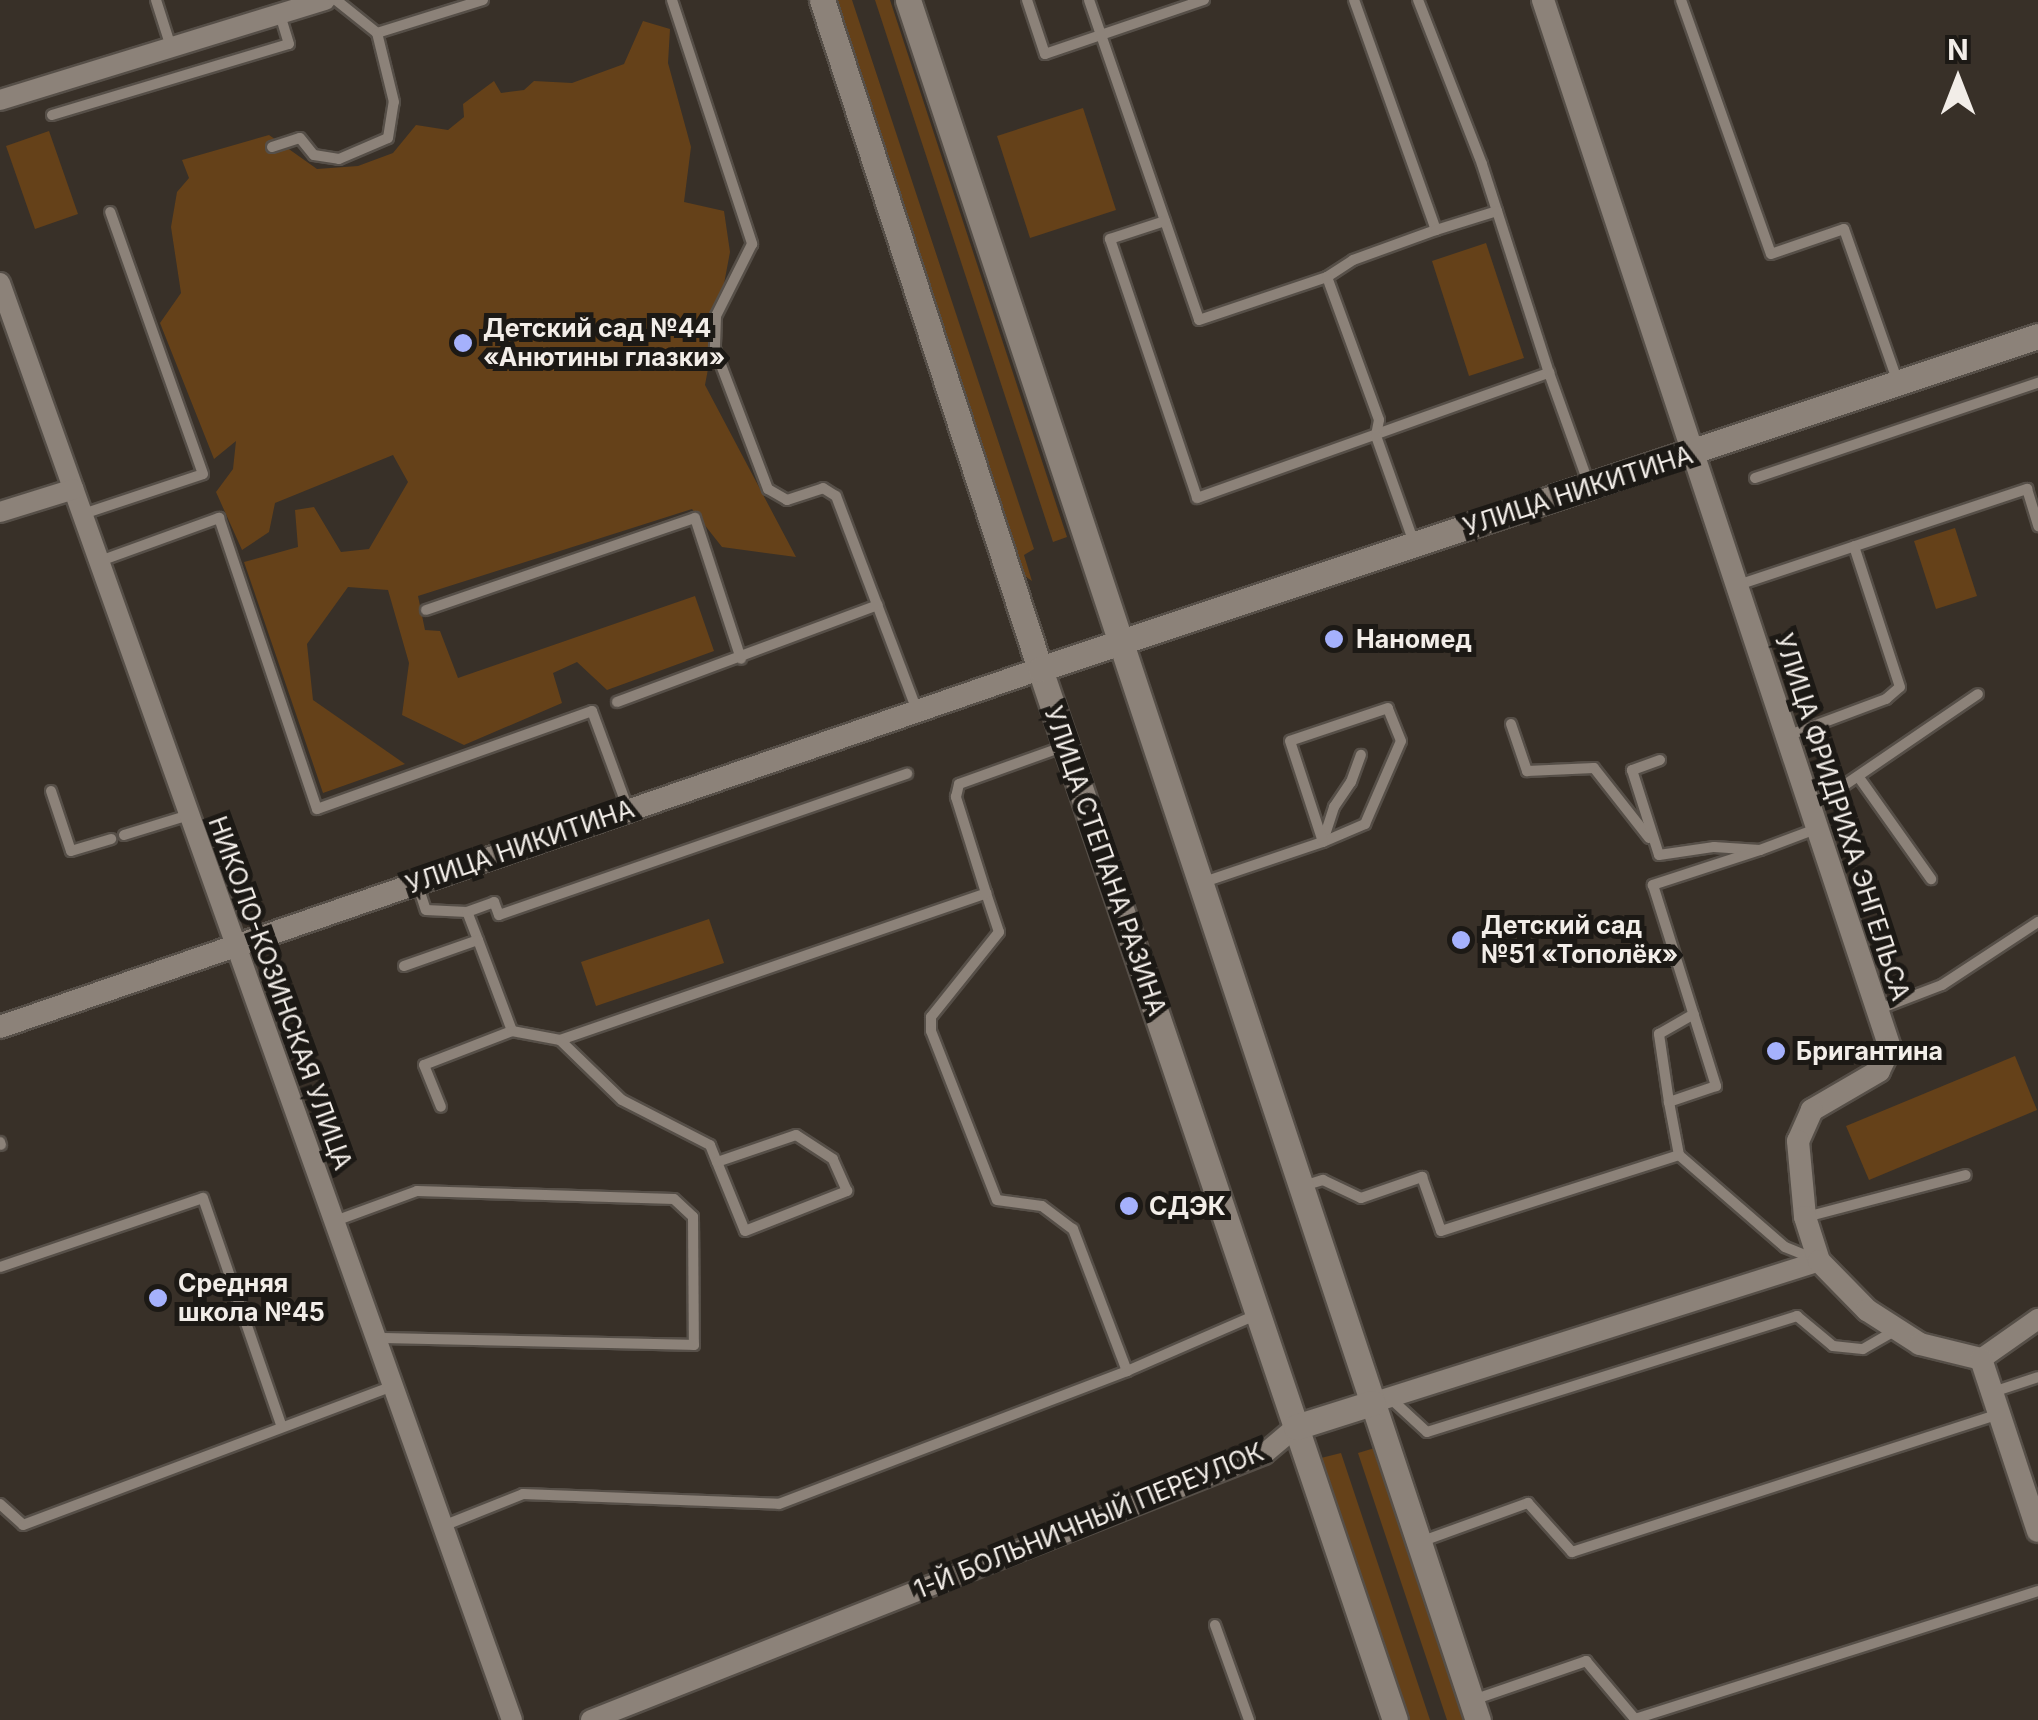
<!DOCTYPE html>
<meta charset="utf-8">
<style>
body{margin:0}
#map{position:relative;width:2038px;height:1720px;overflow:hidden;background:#383028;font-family:Inter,sans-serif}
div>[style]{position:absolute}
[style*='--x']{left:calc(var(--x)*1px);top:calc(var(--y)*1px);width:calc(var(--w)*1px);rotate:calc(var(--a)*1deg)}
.green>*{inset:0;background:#654119}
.roads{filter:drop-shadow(2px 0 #564f48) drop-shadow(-2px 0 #564f48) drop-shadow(0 2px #564f48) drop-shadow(0 -2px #564f48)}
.service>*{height:10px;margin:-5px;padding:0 5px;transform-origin:5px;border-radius:5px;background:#8c8279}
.minor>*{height:20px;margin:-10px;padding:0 10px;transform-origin:10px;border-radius:10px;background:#8c8279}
.tertiary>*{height:22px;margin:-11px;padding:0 11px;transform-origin:11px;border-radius:11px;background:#8c8279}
.secondary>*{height:25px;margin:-12.5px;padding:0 12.5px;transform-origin:12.5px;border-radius:12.5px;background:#8c8279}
.dots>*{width:28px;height:28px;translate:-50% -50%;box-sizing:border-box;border:5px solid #1c1915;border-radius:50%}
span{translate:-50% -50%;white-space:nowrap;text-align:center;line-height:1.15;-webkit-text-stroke:10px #1c1915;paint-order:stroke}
.poi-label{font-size:25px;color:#f2ede8;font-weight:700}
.left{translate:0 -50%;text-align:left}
.street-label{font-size:25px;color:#f2ede8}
.north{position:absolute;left:1908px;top:30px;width:100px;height:100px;-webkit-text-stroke:8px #1c1915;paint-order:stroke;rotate:0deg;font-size:28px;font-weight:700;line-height:40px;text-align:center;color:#f2ede8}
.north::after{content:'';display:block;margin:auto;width:35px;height:45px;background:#f2ede8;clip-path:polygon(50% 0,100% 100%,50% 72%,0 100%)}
</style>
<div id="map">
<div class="green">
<div style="clip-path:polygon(836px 0,852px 0,1034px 549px,1024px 555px,1032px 581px,1022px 574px)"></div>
<div style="clip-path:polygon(875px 0,890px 0,1067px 537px,1053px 542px)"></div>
<div style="clip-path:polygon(643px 21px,670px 29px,668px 63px,691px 147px,684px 202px,724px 211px,730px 252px,705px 385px,796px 557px,722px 547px,692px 509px,418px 596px,425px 630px,440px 631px,458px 678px,695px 596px,714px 651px,607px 690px,577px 662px,553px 673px,562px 703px,464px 745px,402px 715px,409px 663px,388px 590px,348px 587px,307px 644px,313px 700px,405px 764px,323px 793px,244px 562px,298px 547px,295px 510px,314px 507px,341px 552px,369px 549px,408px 482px,393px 455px,275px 503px,269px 532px,242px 550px,216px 492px,233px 469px,236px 441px,214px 459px,160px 323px,181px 293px,171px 227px,177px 192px,189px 178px,182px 160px,269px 135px,317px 169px,358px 166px,393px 153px,416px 125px,448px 130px,464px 117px,463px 104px,494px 81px,501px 93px,524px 90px,534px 81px,572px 83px,624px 64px)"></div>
<div style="clip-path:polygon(1083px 108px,1116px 210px,1030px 238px,997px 136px)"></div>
<div style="clip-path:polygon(49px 131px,78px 214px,35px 229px,6px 146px)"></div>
<div style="clip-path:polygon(1486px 243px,1524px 358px,1469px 376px,1432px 261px)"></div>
<div style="clip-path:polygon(1955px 528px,1977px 596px,1936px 609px,1914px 541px)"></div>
<div style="clip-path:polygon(709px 919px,724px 963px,596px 1006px,581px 962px)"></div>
<div style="clip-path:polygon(2015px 1056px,2037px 1110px,1869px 1180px,1846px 1126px)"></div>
<div style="clip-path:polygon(1378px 1447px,1469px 1720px,1447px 1720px,1358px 1453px)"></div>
<div style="clip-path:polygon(1341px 1453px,1430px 1720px,1410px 1720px,1321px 1458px)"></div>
</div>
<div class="roads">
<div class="service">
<div style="--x:156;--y:0;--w:49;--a:72.3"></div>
<div style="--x:336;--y:0;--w:53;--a:38.8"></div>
<div style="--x:377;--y:33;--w:111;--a:-17.3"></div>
<div style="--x:672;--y:0;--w:257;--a:71.8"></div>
<div style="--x:752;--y:244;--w:80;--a:116.6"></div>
<div style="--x:716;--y:316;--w:33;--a:92"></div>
<div style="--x:715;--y:349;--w:150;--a:69.3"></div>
<div style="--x:768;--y:489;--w:22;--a:30"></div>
<div style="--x:787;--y:500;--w:38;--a:-18"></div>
<div style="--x:823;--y:488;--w:15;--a:32"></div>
<div style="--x:836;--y:496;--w:229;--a:69.3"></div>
<div style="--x:1027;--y:0;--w:57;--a:71.6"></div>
<div style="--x:1045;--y:54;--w:168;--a:-18.8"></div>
<div style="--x:1089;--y:0;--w:338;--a:71"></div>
<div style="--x:1199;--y:320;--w:135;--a:-18.6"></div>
<div style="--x:1327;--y:277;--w:31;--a:-33"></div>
<div style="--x:1353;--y:260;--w:88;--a:-19.9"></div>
<div style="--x:1436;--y:230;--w:244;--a:-109.6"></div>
<div style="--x:1681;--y:0;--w:269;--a:70.5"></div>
<div style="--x:1771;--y:254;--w:77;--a:-18.9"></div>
<div style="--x:1844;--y:229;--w:162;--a:70.6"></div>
<div style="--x:52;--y:115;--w:247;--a:-16.7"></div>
<div style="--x:289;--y:44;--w:31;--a:-107"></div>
<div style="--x:272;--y:147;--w:29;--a:-18"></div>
<div style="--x:300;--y:138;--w:22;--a:51"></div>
<div style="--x:314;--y:155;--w:25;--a:9"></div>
<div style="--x:339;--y:159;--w:53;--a:-23.2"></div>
<div style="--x:388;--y:138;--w:36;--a:-81"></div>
<div style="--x:394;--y:102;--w:71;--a:-103.8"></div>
<div style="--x:1165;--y:221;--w:58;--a:161.9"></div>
<div style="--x:1110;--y:239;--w:273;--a:71.4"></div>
<div style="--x:1197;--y:498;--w:374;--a:-19.6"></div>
<div style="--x:1549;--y:373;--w:219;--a:-107.8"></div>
<div style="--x:1482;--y:164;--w:176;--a:-111.3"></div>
<div style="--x:1436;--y:230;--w:64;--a:-17.3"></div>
<div style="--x:1327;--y:277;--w:152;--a:70"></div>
<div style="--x:1379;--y:420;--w:16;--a:101"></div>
<div style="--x:1376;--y:436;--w:114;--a:70.4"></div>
<div style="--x:1549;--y:373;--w:119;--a:70.3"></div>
<div style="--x:1755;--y:478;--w:299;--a:-18.6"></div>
<div style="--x:83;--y:514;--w:126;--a:-18.4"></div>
<div style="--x:203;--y:474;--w:278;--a:-109.5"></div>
<div style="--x:100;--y:561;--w:127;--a:-19.9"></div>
<div style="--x:219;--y:518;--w:307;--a:71.4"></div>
<div style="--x:317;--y:809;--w:292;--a:-19.6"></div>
<div style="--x:592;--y:711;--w:104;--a:69.8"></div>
<div style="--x:1738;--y:585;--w:305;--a:-18.4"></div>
<div style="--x:2027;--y:489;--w:39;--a:73"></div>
<div style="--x:426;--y:610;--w:284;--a:-18.9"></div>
<div style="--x:695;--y:518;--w:148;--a:71.9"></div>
<div style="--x:617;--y:702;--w:278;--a:-20.4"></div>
<div style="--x:1511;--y:724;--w:50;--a:71.2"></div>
<div style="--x:1527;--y:771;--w:67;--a:-2.6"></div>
<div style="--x:1594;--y:768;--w:89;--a:51.8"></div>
<div style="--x:1787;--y:736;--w:106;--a:-20.5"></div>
<div style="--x:1886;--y:699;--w:18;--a:-41"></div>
<div style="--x:1900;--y:687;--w:148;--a:-108.1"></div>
<div style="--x:1660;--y:760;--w:30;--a:160"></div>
<div style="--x:1632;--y:770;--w:89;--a:72.4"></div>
<div style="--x:1659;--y:855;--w:56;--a:-8.3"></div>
<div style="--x:1714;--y:847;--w:46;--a:3.7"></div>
<div style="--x:1760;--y:850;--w:60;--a:-20.6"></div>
<div style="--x:1860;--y:779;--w:123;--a:54.6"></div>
<div style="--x:51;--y:791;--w:63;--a:71.6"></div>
<div style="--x:71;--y:851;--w:42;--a:-16.7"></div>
<div style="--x:1811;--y:808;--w:202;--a:-34.3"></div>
<div style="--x:124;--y:835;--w:68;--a:-17.1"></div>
<div style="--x:1323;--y:841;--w:36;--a:-72"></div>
<div style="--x:1334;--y:807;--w:30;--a:-56"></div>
<div style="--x:1351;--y:782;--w:29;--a:-70"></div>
<div style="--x:1760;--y:850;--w:113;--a:161.9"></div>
<div style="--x:1653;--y:885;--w:211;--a:72.6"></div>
<div style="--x:1716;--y:1086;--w:50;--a:161.2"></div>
<div style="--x:1669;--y:1102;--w:54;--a:79.3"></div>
<div style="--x:1679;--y:1155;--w:140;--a:41"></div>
<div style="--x:1785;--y:1247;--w:31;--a:22"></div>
<div style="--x:417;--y:883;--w:28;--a:72"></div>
<div style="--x:426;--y:910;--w:41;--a:2.8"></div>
<div style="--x:1201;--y:883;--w:129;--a:-18.6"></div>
<div style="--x:1323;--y:842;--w:46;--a:-23.2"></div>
<div style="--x:1365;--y:824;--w:90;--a:-66.6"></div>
<div style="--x:1401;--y:741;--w:35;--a:-112"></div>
<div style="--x:1388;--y:708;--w:103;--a:161.4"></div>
<div style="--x:1290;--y:741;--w:106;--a:71.9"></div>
<div style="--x:986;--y:893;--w:41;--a:71.6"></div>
<div style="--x:999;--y:932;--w:109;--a:128.7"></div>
<div style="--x:931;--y:1017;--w:14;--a:90"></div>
<div style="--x:931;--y:1031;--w:181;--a:68.7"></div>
<div style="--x:997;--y:1200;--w:45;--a:7.6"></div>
<div style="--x:1042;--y:1206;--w:39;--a:37"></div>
<div style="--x:1073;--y:1229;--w:152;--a:69.2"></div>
<div style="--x:478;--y:940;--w:30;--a:-111"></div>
<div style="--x:467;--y:912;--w:29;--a:-20"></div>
<div style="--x:494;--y:902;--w:14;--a:69"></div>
<div style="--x:499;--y:915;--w:432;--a:-19.1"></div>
<div style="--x:404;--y:966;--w:78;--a:-19.4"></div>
<div style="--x:478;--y:940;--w:97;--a:69.5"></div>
<div style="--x:512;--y:1031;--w:94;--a:158.9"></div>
<div style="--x:424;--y:1065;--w:45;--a:68"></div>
<div style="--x:1879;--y:1009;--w:67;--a:-20.9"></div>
<div style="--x:1942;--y:985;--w:115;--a:-33.3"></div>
<div style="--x:512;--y:1031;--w:49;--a:10.6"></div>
<div style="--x:560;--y:1040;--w:451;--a:-19"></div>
<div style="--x:986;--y:893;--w:101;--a:-107.4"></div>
<div style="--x:956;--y:797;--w:13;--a:-77"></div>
<div style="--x:959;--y:784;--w:113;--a:-19.7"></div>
<div style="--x:560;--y:1040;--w:86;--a:44.1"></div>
<div style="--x:622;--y:1100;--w:99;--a:27.1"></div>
<div style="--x:710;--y:1145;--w:18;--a:68"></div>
<div style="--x:717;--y:1162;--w:74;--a:67.9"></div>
<div style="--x:745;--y:1231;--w:110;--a:-21.4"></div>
<div style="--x:847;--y:1191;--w:35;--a:-114"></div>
<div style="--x:833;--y:1159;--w:44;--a:-147"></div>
<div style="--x:796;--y:1135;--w:83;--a:161.1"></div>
<div style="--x:1669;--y:1102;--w:69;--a:-98.4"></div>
<div style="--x:1659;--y:1034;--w:40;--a:-29.7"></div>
<div style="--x:0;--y:1142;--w:3;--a:72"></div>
<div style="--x:1303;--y:1186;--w:21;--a:-17"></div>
<div style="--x:1323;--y:1180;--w:42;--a:25.3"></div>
<div style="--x:1361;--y:1198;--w:65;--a:-19"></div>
<div style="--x:1422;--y:1177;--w:57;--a:70.6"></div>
<div style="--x:1441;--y:1231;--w:250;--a:-17.7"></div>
<div style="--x:1806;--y:1217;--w:165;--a:-14.7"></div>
<div style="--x:335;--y:1221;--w:87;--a:-20.1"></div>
<div style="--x:417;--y:1191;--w:257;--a:1.8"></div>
<div style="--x:674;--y:1199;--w:26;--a:43"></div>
<div style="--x:693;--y:1217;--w:128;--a:89.6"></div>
<div style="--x:694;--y:1345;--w:317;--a:-178.7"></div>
<div style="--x:0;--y:1267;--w:214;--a:-18.8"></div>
<div style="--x:203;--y:1198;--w:240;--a:71"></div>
<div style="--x:1993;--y:1392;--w:47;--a:-18.4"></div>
<div style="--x:1390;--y:1398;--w:50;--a:42.6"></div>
<div style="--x:1427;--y:1432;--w:388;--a:-17.4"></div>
<div style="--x:1797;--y:1316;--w:47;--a:39.8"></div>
<div style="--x:1833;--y:1346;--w:30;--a:6"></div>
<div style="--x:1863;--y:1349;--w:38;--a:-30"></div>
<div style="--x:0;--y:1504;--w:31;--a:42"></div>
<div style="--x:23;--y:1525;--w:394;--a:-20.6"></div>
<div style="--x:443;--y:1526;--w:86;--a:-21.8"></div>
<div style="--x:523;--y:1494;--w:256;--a:2.2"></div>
<div style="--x:779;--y:1504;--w:373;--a:-20.9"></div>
<div style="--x:1127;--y:1371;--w:143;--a:-23.5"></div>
<div style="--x:1420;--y:1542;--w:115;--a:-19.9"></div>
<div style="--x:1528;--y:1503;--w:66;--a:48.1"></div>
<div style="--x:1572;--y:1552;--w:448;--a:-17.9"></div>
<div style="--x:1215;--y:1625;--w:101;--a:70.3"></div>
<div style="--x:1473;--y:1700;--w:120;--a:-19"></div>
<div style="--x:1586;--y:1661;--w:76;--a:49.8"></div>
<div style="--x:1635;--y:1719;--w:423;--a:-17.6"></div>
</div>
<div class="minor">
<div style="--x:0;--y:100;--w:340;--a:-17.1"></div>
<div style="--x:0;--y:283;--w:1525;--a:70.39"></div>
<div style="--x:0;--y:512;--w:77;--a:-17.3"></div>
<div style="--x:1981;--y:1359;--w:70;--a:-35.1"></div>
<div style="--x:1372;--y:1403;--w:469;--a:-17.6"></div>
<div style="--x:591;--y:1720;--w:724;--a:-21.57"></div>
<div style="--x:1264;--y:1454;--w:42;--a:-40.2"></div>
</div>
<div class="tertiary">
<div style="--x:1543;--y:0;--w:1104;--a:71.68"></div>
<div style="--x:1890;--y:1048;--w:25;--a:116"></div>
<div style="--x:1879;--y:1071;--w:78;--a:149.8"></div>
<div style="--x:1812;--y:1110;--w:34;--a:114"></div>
<div style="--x:1798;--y:1141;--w:76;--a:84.7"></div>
<div style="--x:1805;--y:1217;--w:46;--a:72.3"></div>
<div style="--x:1819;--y:1261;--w:69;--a:45.6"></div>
<div style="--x:1867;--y:1310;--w:63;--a:32.7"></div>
<div style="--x:1920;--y:1344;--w:63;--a:13.8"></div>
<div style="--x:1981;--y:1359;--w:181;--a:71.7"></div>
<div style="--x:0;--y:1027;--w:1100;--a:-19"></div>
</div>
<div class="secondary">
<div style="--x:822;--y:0;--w:704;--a:71.95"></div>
<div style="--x:1040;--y:669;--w:1109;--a:71.34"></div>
<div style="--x:908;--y:0;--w:1812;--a:71.67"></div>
<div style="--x:1040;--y:669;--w:1052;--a:-18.45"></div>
<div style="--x:1296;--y:1427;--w:80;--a:-17.5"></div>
</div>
</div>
<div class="dots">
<div style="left:463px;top:343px;background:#a5b1fc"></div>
<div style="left:1334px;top:639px;background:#a5b1fc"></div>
<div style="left:1461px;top:940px;background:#a5b1fc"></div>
<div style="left:1776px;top:1051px;background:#a5b1fc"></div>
<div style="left:1129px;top:1206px;background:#a5b1fc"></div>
<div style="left:158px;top:1298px;background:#a5b1fc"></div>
</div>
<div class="poi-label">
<span class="left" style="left:483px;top:343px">Детский сад №44<br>«Анютины глазки»</span>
<span class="left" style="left:1356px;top:639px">Наномед</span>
<span class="left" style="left:1481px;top:940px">Детский сад<br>№51 «Тополёк»</span>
<span class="left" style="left:1796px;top:1051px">Бригантина</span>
<span class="left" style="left:1149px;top:1206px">СДЭК</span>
<span class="left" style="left:178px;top:1298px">Средняя<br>школа №45</span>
</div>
<div class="street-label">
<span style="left:1578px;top:491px;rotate:-18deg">УЛИЦА НИКИТИНА</span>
<span style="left:1842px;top:817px;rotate:72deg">УЛИЦА ФРИДРИХА ЭНГЕЛЬСА</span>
<span style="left:520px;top:847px;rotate:-19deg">УЛИЦА НИКИТИНА</span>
<span style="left:1105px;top:861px;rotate:71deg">УЛИЦА СТЕПАНА РАЗИНА</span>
<span style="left:280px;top:993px;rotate:70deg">НИКОЛО-КОЗИНСКАЯ УЛИЦА</span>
<span style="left:1089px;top:1521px;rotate:-22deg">1-Й БОЛЬНИЧНЫЙ ПЕРЕУЛОК</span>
</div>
<div class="north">N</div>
</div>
